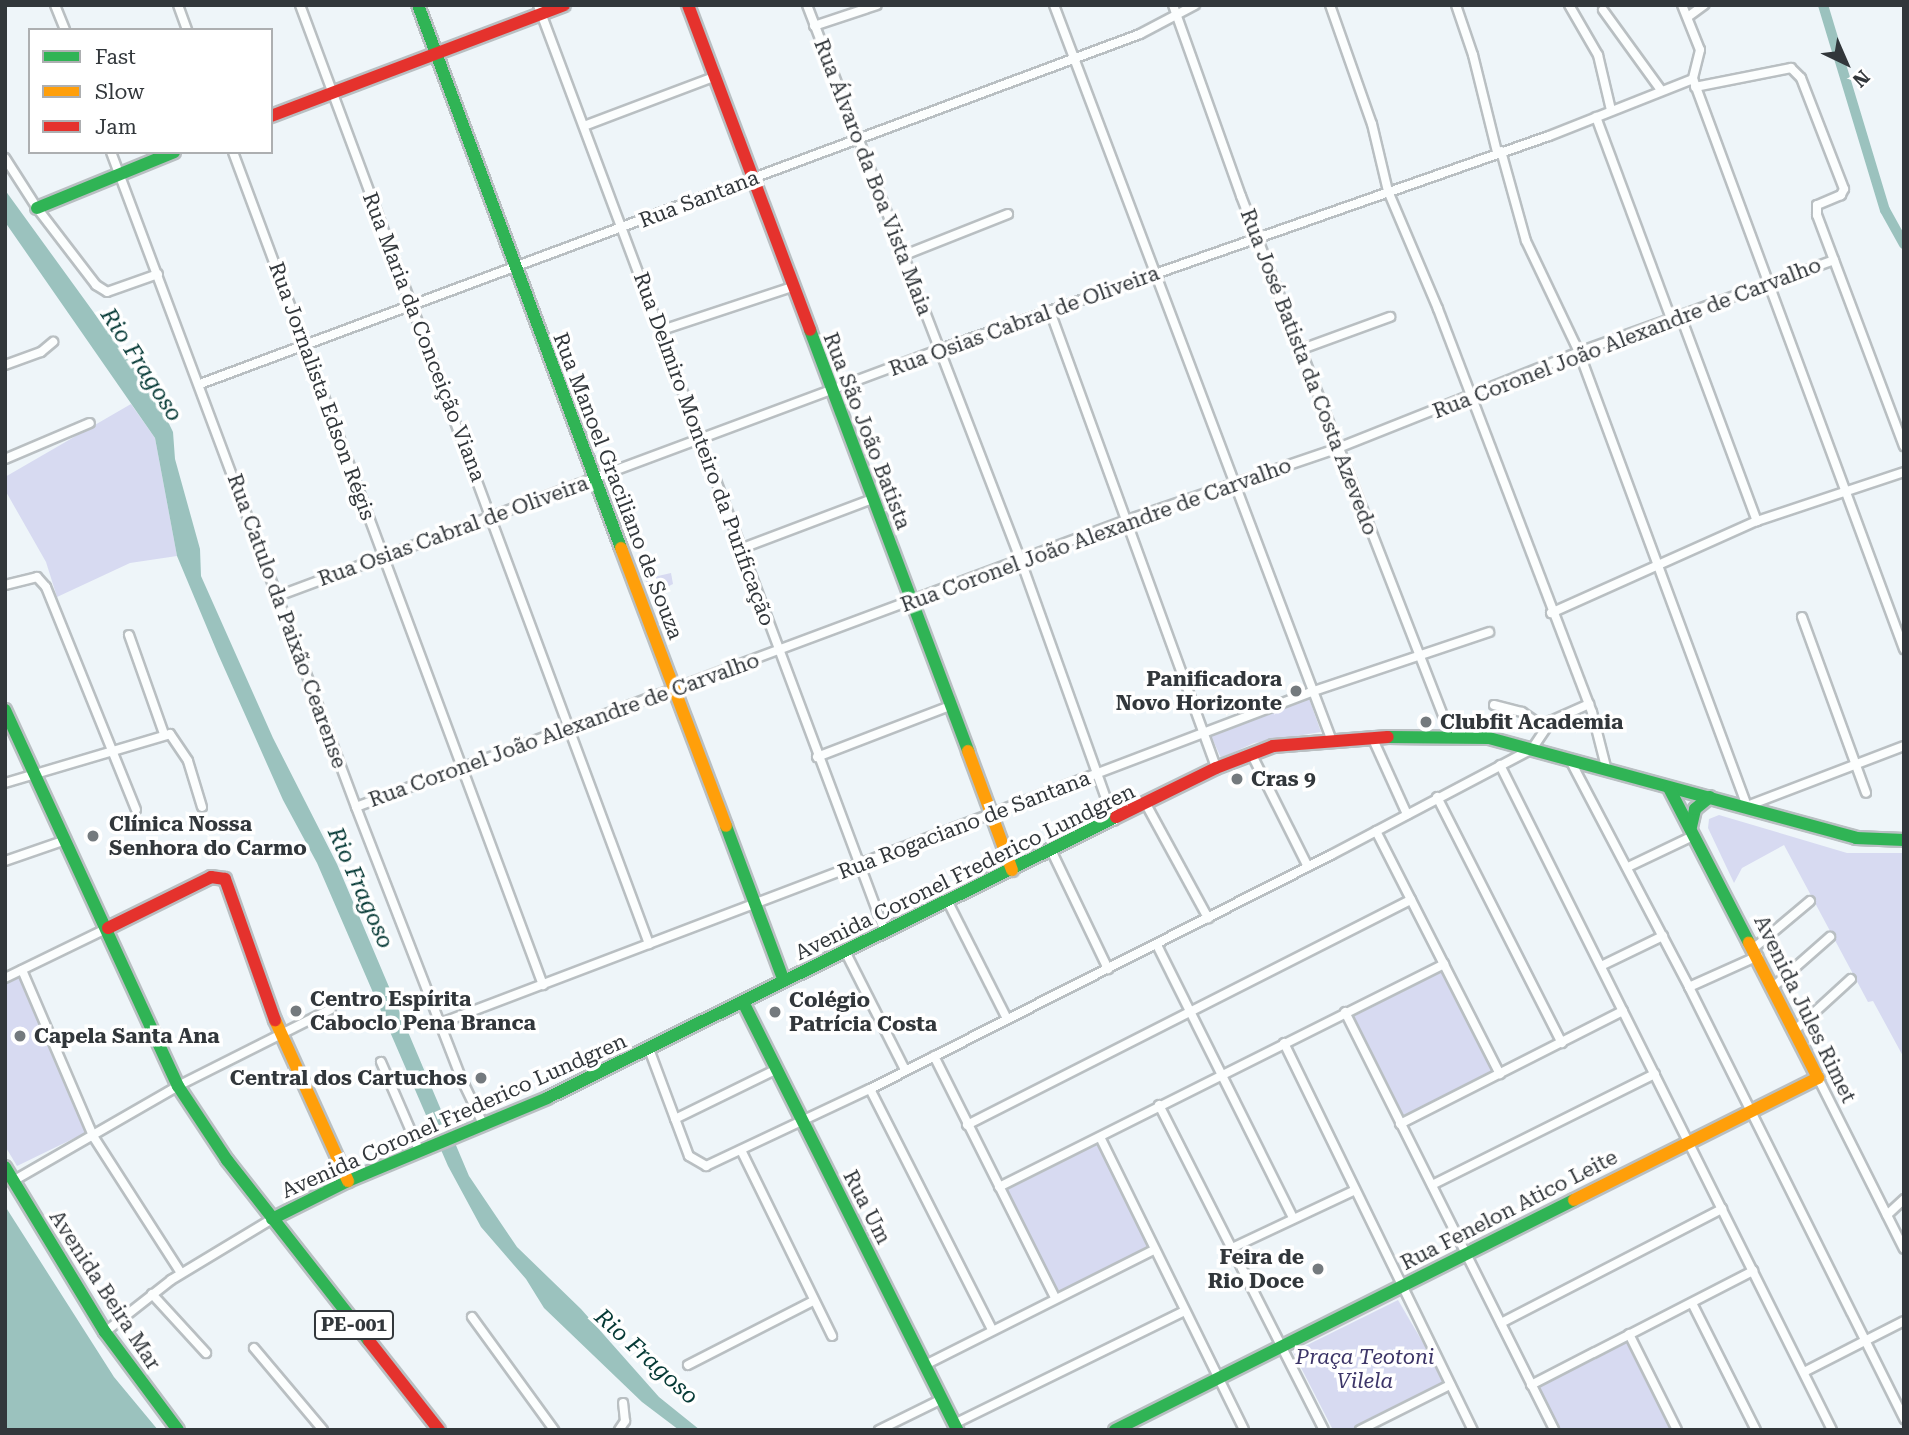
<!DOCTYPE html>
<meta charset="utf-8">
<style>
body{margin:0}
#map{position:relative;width:1909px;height:1435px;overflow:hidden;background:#eef5f9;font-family:"Roboto Serif",serif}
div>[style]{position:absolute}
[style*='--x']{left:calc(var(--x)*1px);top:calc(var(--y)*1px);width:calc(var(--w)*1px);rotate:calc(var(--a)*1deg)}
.green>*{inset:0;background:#d7daf1}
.water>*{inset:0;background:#9bc2be}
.canal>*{height:10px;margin:-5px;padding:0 5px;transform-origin:5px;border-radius:5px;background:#9bc2be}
.roads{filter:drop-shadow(2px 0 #b9bfc2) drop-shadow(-2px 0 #b9bfc2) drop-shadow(0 2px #b9bfc2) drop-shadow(0 -2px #b9bfc2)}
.street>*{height:8px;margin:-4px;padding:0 4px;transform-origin:4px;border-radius:4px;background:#fcfefe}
.fast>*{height:12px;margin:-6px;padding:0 6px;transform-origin:6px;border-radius:6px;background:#30b455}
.slow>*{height:12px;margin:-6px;padding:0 6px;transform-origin:6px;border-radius:6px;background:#ff9f0a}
.jam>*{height:12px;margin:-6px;padding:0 6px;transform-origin:6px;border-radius:6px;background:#e5322d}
.dots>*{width:19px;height:19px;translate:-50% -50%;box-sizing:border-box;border:4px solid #fff;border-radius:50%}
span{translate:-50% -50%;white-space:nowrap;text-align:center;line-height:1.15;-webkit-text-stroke:7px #fff;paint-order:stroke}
.shield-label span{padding:2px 5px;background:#fff;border:2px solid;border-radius:5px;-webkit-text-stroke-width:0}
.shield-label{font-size:19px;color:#32373b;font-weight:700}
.street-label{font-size:21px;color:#32373b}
.poi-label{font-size:21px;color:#32373b;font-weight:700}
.right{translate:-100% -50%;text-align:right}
.left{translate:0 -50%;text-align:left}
.park-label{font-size:21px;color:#3c3568;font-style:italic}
.water-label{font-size:23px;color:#053935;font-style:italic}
.frame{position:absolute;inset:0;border:7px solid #32373b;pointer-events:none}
.legend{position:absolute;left:28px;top:28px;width:245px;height:126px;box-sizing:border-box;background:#fff;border:2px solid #adafb1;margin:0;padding:9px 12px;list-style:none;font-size:21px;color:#32373b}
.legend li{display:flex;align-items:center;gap:14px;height:35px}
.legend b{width:35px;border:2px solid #adafb1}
.north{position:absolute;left:1811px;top:28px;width:70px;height:70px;-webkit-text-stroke:5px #fff;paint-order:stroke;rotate:136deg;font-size:19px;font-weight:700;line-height:28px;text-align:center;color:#32373b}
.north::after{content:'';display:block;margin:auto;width:24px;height:32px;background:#32373b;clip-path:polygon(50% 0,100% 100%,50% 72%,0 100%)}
</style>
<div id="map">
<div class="green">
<div style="clip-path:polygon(131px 404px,155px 438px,177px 556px,130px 563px,57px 597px,46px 562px,5px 490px,5px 477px)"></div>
<div style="clip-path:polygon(671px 573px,673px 584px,651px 595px,645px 579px)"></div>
<div style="clip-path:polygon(1306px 690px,1321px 732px,1254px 743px,1221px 758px,1207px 727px)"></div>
<div style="clip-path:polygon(1719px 815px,1847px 853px,1904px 853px,1904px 1058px,1873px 1001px,1868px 1002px,1784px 845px,1742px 868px,1734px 883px,1708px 828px,1709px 819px)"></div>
<div style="clip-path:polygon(1443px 969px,1496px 1074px,1405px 1119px,1352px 1014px)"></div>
<div style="clip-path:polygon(19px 976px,87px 1132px,17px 1166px,5px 1146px,5px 983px)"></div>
<div style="clip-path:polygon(1098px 1142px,1152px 1249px,1059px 1296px,1005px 1190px)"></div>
<div style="clip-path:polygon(1398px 1300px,1446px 1382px,1352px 1430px,1333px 1430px,1293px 1352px)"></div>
<div style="clip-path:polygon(1629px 1341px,1673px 1430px,1559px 1430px,1537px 1386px)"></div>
</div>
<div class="water">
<div style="clip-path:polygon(5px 190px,158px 401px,173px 432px,175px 459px,200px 549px,201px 576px,273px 738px,337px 864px,469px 1176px,517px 1247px,581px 1309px,659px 1397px,700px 1430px,679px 1430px,642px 1402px,544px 1308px,526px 1279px,481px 1227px,448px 1166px,317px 863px,283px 800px,218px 654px,177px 556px,155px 438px,5px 222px)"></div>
<div style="clip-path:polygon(5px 1206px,114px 1377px,158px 1430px,5px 1430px)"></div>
</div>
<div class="canal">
<div style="--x:1823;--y:5;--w:214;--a:73.2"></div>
<div style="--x:1885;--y:210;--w:39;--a:61"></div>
</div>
<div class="roads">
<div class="street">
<div style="--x:55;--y:5;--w:27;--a:68"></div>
<div style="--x:178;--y:5;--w:27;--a:70"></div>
<div style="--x:300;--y:5;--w:1002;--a:69.61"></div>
<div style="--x:538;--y:5;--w:990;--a:69.48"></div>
<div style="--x:807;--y:5;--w:596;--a:68.95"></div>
<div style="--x:1021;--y:561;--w:276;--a:70.3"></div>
<div style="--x:1054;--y:5;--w:787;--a:69.31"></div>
<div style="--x:1173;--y:5;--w:203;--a:70.4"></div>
<div style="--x:1241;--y:196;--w:579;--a:68.75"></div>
<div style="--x:1330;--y:5;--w:126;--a:70.6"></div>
<div style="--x:1372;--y:124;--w:69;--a:76.6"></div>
<div style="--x:1388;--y:191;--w:128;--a:67"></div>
<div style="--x:1438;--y:309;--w:431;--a:69.1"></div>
<div style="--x:1592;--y:712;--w:57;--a:75.7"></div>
<div style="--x:1456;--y:5;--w:53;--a:71.2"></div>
<div style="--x:1473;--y:55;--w:100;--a:76.1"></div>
<div style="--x:1569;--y:5;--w:58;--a:59.9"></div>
<div style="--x:1598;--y:55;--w:57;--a:76.7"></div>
<div style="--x:1682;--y:5;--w:48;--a:68.2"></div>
<div style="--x:1700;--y:50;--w:30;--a:104"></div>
<div style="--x:1603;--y:10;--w:99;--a:54.1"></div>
<div style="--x:1689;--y:16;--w:19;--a:-36"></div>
<div style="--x:814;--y:26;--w:66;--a:-18.4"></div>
<div style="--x:1693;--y:79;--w:608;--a:69.69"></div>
<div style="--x:1695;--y:87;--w:98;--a:-11.2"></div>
<div style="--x:1791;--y:68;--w:14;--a:45"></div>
<div style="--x:1801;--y:78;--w:119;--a:68.8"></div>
<div style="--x:1844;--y:189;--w:7;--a:117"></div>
<div style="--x:1841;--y:195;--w:26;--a:157"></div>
<div style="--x:1817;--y:205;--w:10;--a:90"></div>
<div style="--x:1817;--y:215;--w:247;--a:69.4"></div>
<div style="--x:1596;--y:117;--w:218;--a:69.6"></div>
<div style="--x:584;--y:126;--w:139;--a:-20.7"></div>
<div style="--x:1501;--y:151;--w:93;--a:74.5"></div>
<div style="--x:1526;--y:241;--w:123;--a:64.5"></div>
<div style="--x:1579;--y:352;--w:484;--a:69.7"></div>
<div style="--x:1747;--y:806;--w:168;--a:-20.9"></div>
<div style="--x:111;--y:152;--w:699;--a:69.49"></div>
<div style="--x:356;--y:807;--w:291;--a:68.8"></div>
<div style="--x:461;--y:1078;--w:53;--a:64.4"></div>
<div style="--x:233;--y:152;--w:889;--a:69.59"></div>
<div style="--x:5;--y:158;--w:59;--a:57.4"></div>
<div style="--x:37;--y:208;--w:97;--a:52.5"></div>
<div style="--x:96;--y:285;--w:13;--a:32"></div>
<div style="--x:107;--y:292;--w:54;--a:-19.4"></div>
<div style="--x:902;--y:256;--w:114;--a:-21.6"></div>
<div style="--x:1050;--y:311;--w:486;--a:70"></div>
<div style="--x:1681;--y:317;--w:218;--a:69.6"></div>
<div style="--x:662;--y:330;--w:137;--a:-18.3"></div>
<div style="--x:1302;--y:349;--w:94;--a:-20"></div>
<div style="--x:5;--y:365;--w:38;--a:-20"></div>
<div style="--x:41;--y:352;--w:16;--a:-40"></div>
<div style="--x:200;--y:384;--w:1003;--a:-20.42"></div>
<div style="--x:1140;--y:34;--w:62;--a:-27.8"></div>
<div style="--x:5;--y:459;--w:92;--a:-23"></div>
<div style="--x:740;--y:549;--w:141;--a:-20.7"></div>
<div style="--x:5;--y:585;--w:33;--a:-14"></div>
<div style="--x:37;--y:577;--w:13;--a:48"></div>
<div style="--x:46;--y:587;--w:240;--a:68"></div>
<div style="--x:278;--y:596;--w:708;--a:-20.43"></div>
<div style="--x:941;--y:349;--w:644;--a:-19.31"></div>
<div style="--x:1549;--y:136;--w:155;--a:-21.6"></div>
<div style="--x:1551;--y:613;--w:226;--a:-24.1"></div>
<div style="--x:1757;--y:521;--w:155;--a:-18.4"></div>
<div style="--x:1802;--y:617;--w:187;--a:70"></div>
<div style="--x:129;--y:635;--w:105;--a:70.5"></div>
<div style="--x:1494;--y:705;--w:29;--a:14"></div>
<div style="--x:1522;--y:712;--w:28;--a:35"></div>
<div style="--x:1372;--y:737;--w:85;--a:65.6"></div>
<div style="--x:1251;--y:753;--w:127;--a:63.4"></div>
<div style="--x:817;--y:757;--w:142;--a:-21"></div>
<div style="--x:1570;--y:760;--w:256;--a:62.3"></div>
<div style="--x:1689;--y:987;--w:483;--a:63.5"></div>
<div style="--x:1500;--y:765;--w:743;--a:63.47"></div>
<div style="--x:5;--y:783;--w:172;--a:-16.5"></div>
<div style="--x:170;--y:734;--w:32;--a:56"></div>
<div style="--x:188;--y:761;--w:48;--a:73.1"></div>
<div style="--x:1437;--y:797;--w:276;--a:63.1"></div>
<div style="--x:1147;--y:806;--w:128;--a:61.4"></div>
<div style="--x:356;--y:807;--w:823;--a:-20.42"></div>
<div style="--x:1127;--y:520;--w:223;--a:-18.8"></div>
<div style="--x:1338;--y:448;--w:259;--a:-21.7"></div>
<div style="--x:1579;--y:352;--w:271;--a:-19.8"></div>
<div style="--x:1376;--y:831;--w:273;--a:63"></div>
<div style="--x:1052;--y:852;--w:130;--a:64.4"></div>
<div style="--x:5;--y:861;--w:65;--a:-19"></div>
<div style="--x:1628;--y:867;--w:74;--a:-25.5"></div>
<div style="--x:948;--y:902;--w:131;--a:63.2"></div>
<div style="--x:1157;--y:945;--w:305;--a:63.5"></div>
<div style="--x:1754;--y:948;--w:73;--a:-40"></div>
<div style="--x:845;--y:951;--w:133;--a:63.2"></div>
<div style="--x:1601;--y:966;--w:69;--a:-25.8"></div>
<div style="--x:22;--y:970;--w:181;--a:66.8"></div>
<div style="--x:93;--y:1136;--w:163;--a:57.3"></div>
<div style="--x:5;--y:978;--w:114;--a:-25.9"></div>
<div style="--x:1689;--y:987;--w:76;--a:-24.2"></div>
<div style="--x:1773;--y:987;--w:76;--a:-41.3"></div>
<div style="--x:1345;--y:1012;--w:467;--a:63.4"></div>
<div style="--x:441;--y:1023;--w:931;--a:-20.83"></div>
<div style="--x:1311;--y:692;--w:188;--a:-18.6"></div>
<div style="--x:1794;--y:1031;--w:77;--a:-42.4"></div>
<div style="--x:1284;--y:1043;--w:431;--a:64"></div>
<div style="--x:649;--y:1049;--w:114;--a:69.5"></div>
<div style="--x:689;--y:1156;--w:20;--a:30"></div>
<div style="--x:706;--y:1166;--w:181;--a:-25.2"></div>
<div style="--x:870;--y:1089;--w:517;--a:-26.91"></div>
<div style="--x:1331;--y:855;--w:227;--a:-27.8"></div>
<div style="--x:1532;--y:749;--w:34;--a:-56"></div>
<div style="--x:1551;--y:721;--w:42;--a:-24.1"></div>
<div style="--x:934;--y:1056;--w:271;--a:63.4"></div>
<div style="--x:381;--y:1062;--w:98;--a:66.6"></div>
<div style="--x:1818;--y:1078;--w:191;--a:63.3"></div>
<div style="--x:870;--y:1089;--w:269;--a:63.1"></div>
<div style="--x:1159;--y:1105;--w:364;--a:63.1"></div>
<div style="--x:675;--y:1119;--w:114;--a:-26.1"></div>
<div style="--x:1400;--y:1124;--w:250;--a:-26.9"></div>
<div style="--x:967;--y:1125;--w:498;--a:-26.9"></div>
<div style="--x:1100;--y:1137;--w:326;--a:63.8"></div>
<div style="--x:741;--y:1150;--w:207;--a:63.9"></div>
<div style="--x:13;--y:1181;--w:190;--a:-29.9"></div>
<div style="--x:178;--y:1086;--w:171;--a:-26.7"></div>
<div style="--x:1432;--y:1185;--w:249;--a:-26.5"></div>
<div style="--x:999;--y:1187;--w:498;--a:-26.6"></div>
<div style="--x:1887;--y:1215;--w:23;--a:-43"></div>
<div style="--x:1232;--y:1248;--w:136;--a:-25.2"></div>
<div style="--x:152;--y:1294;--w:80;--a:47.5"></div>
<div style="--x:1692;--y:1303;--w:142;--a:63.3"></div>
<div style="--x:472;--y:1317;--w:140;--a:54"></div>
<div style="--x:1501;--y:1323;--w:249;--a:-27.3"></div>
<div style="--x:105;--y:1332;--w:84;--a:-38.2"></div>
<div style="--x:171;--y:1280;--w:118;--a:-31.1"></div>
<div style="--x:1629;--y:1334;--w:107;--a:63.4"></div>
<div style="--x:254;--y:1348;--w:107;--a:49.9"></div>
<div style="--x:688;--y:1365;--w:140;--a:-27.1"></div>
<div style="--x:925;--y:1365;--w:256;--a:-26.7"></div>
<div style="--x:1804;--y:1372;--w:112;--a:-27"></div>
<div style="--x:1531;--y:1385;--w:250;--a:-27.2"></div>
<div style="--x:954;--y:1424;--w:257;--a:-26.1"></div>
<div style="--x:619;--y:1430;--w:11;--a:-56"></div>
<div style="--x:625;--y:1421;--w:18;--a:-96"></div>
<div style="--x:879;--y:1430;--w:70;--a:-26.2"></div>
<div style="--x:1360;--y:1430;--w:101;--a:-26.6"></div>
</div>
<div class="fast">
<div style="--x:418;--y:5;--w:580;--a:69.5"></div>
<div style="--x:37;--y:208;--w:148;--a:-22.2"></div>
<div style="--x:810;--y:330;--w:450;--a:69.4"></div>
<div style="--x:5;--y:710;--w:414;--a:65.3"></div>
<div style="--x:178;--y:1086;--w:89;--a:56.5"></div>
<div style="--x:227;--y:1160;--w:230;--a:51.9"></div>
<div style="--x:1388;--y:737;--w:101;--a:0.6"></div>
<div style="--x:1489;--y:738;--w:380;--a:15.2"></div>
<div style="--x:1856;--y:838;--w:48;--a:2.4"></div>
<div style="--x:1669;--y:788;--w:174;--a:62.7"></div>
<div style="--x:726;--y:826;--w:165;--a:69.5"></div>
<div style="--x:1691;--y:827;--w:18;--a:-77"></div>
<div style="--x:1695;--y:809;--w:19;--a:-39"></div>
<div style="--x:743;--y:1002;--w:479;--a:63.4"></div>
<div style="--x:5;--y:1167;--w:193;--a:58.8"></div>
<div style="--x:105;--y:1332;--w:122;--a:53.3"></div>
<div style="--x:272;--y:1219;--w:85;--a:-26.6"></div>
<div style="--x:348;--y:1181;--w:216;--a:-22.6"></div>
<div style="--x:547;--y:1098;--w:635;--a:-26.28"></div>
<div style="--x:1115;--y:1430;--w:513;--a:-26.61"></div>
</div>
<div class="slow">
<div style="--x:621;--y:548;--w:297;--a:69.3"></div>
<div style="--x:968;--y:751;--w:127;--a:69.7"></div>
<div style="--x:275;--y:1020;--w:177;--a:65.6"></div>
<div style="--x:1574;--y:1200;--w:273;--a:-26.6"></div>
<div style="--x:1818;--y:1078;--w:152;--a:-117.1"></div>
</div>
<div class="jam">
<div style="--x:688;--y:5;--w:347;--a:69.4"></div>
<div style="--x:271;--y:116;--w:313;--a:-20.7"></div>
<div style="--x:1116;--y:817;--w:111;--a:-26.1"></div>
<div style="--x:1216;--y:768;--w:61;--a:-21.1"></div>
<div style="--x:1273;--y:746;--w:115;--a:-4.5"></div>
<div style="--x:108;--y:928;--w:115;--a:-26.3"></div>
<div style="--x:211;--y:877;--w:14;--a:8"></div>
<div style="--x:225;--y:879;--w:150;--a:70.5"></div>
<div style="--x:369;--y:1341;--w:113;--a:51.8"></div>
</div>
</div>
<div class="dots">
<div style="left:1296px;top:691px;background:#747a7e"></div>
<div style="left:1426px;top:722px;background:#747a7e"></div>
<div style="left:1237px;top:779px;background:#747a7e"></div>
<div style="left:93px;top:836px;background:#747a7e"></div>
<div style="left:296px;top:1011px;background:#747a7e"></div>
<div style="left:775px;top:1012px;background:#747a7e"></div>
<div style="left:20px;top:1036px;background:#747a7e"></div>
<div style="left:481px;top:1078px;background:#747a7e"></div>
<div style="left:1318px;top:1269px;background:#747a7e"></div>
</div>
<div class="shield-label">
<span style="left:354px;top:1325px">PE-001</span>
</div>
<div class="street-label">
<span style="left:873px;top:177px;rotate:69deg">Rua Álvaro da Boa Vista Maia</span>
<span style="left:699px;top:199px;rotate:-21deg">Rua Santana</span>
<span style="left:1024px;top:321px;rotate:-20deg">Rua Osias Cabral de Oliveira</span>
<span style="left:424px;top:337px;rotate:69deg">Rua Maria da Conceição Viana</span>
<span style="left:1627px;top:338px;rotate:-21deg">Rua Coronel João Alexandre de Carvalho</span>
<span style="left:1309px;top:372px;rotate:69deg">Rua José Batista da Costa Azevedo</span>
<span style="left:322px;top:391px;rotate:70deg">Rua Jornalista Edson Régis</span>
<span style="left:867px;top:431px;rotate:69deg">Rua São João Batista</span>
<span style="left:704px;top:449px;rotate:70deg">Rua Delmiro Monteiro da Purificação</span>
<span style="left:618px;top:486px;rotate:69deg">Rua Manoel Graciliano de Souza</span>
<span style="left:453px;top:531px;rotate:-20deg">Rua Osias Cabral de Oliveira</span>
<span style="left:1096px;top:535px;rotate:-20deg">Rua Coronel João Alexandre de Carvalho</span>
<span style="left:287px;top:621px;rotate:70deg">Rua Catulo da Paixão Cearense</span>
<span style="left:564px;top:730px;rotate:-20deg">Rua Coronel João Alexandre de Carvalho</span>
<span style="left:964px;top:825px;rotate:-21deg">Rua Rogaciano de Santana</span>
<span style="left:965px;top:872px;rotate:-26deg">Avenida Coronel Frederico Lundgren</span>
<span style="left:1805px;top:1009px;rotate:64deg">Avenida Jules Rimet</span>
<span style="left:454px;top:1116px;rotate:-24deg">Avenida Coronel Frederico Lundgren</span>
<span style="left:867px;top:1207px;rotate:63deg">Rua Um</span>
<span style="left:1509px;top:1210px;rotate:-27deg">Rua Fenelon Atico Leite</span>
<span style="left:105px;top:1290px;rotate:57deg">Avenida Beira Mar</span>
</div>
<div class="poi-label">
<span class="right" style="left:1282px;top:691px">Panificadora<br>Novo Horizonte</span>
<span class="left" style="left:1440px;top:722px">Clubfit Academia</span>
<span class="left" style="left:1251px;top:779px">Cras 9</span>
<span class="left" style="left:109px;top:836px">Clínica Nossa<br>Senhora do Carmo</span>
<span class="left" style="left:310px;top:1011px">Centro Espírita<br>Caboclo Pena Branca</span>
<span class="left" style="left:789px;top:1012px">Colégio<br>Patrícia Costa</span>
<span class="left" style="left:34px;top:1036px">Capela Santa Ana</span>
<span class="right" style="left:467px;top:1078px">Central dos Cartuchos</span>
<span class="right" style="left:1304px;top:1269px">Feira de<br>Rio Doce</span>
</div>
<div class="park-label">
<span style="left:1365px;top:1369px">Praça Teotoni<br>Vilela</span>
</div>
<div class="water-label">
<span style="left:141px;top:365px;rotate:57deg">Rio Fragoso</span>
<span style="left:360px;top:888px;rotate:66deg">Rio Fragoso</span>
<span style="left:646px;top:1357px;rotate:42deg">Rio Fragoso</span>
</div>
<div class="frame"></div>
<ul class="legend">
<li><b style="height:9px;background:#30b455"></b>Fast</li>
<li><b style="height:9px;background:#ff9f0a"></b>Slow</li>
<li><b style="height:9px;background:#e5322d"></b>Jam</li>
</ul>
<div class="north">N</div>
</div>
